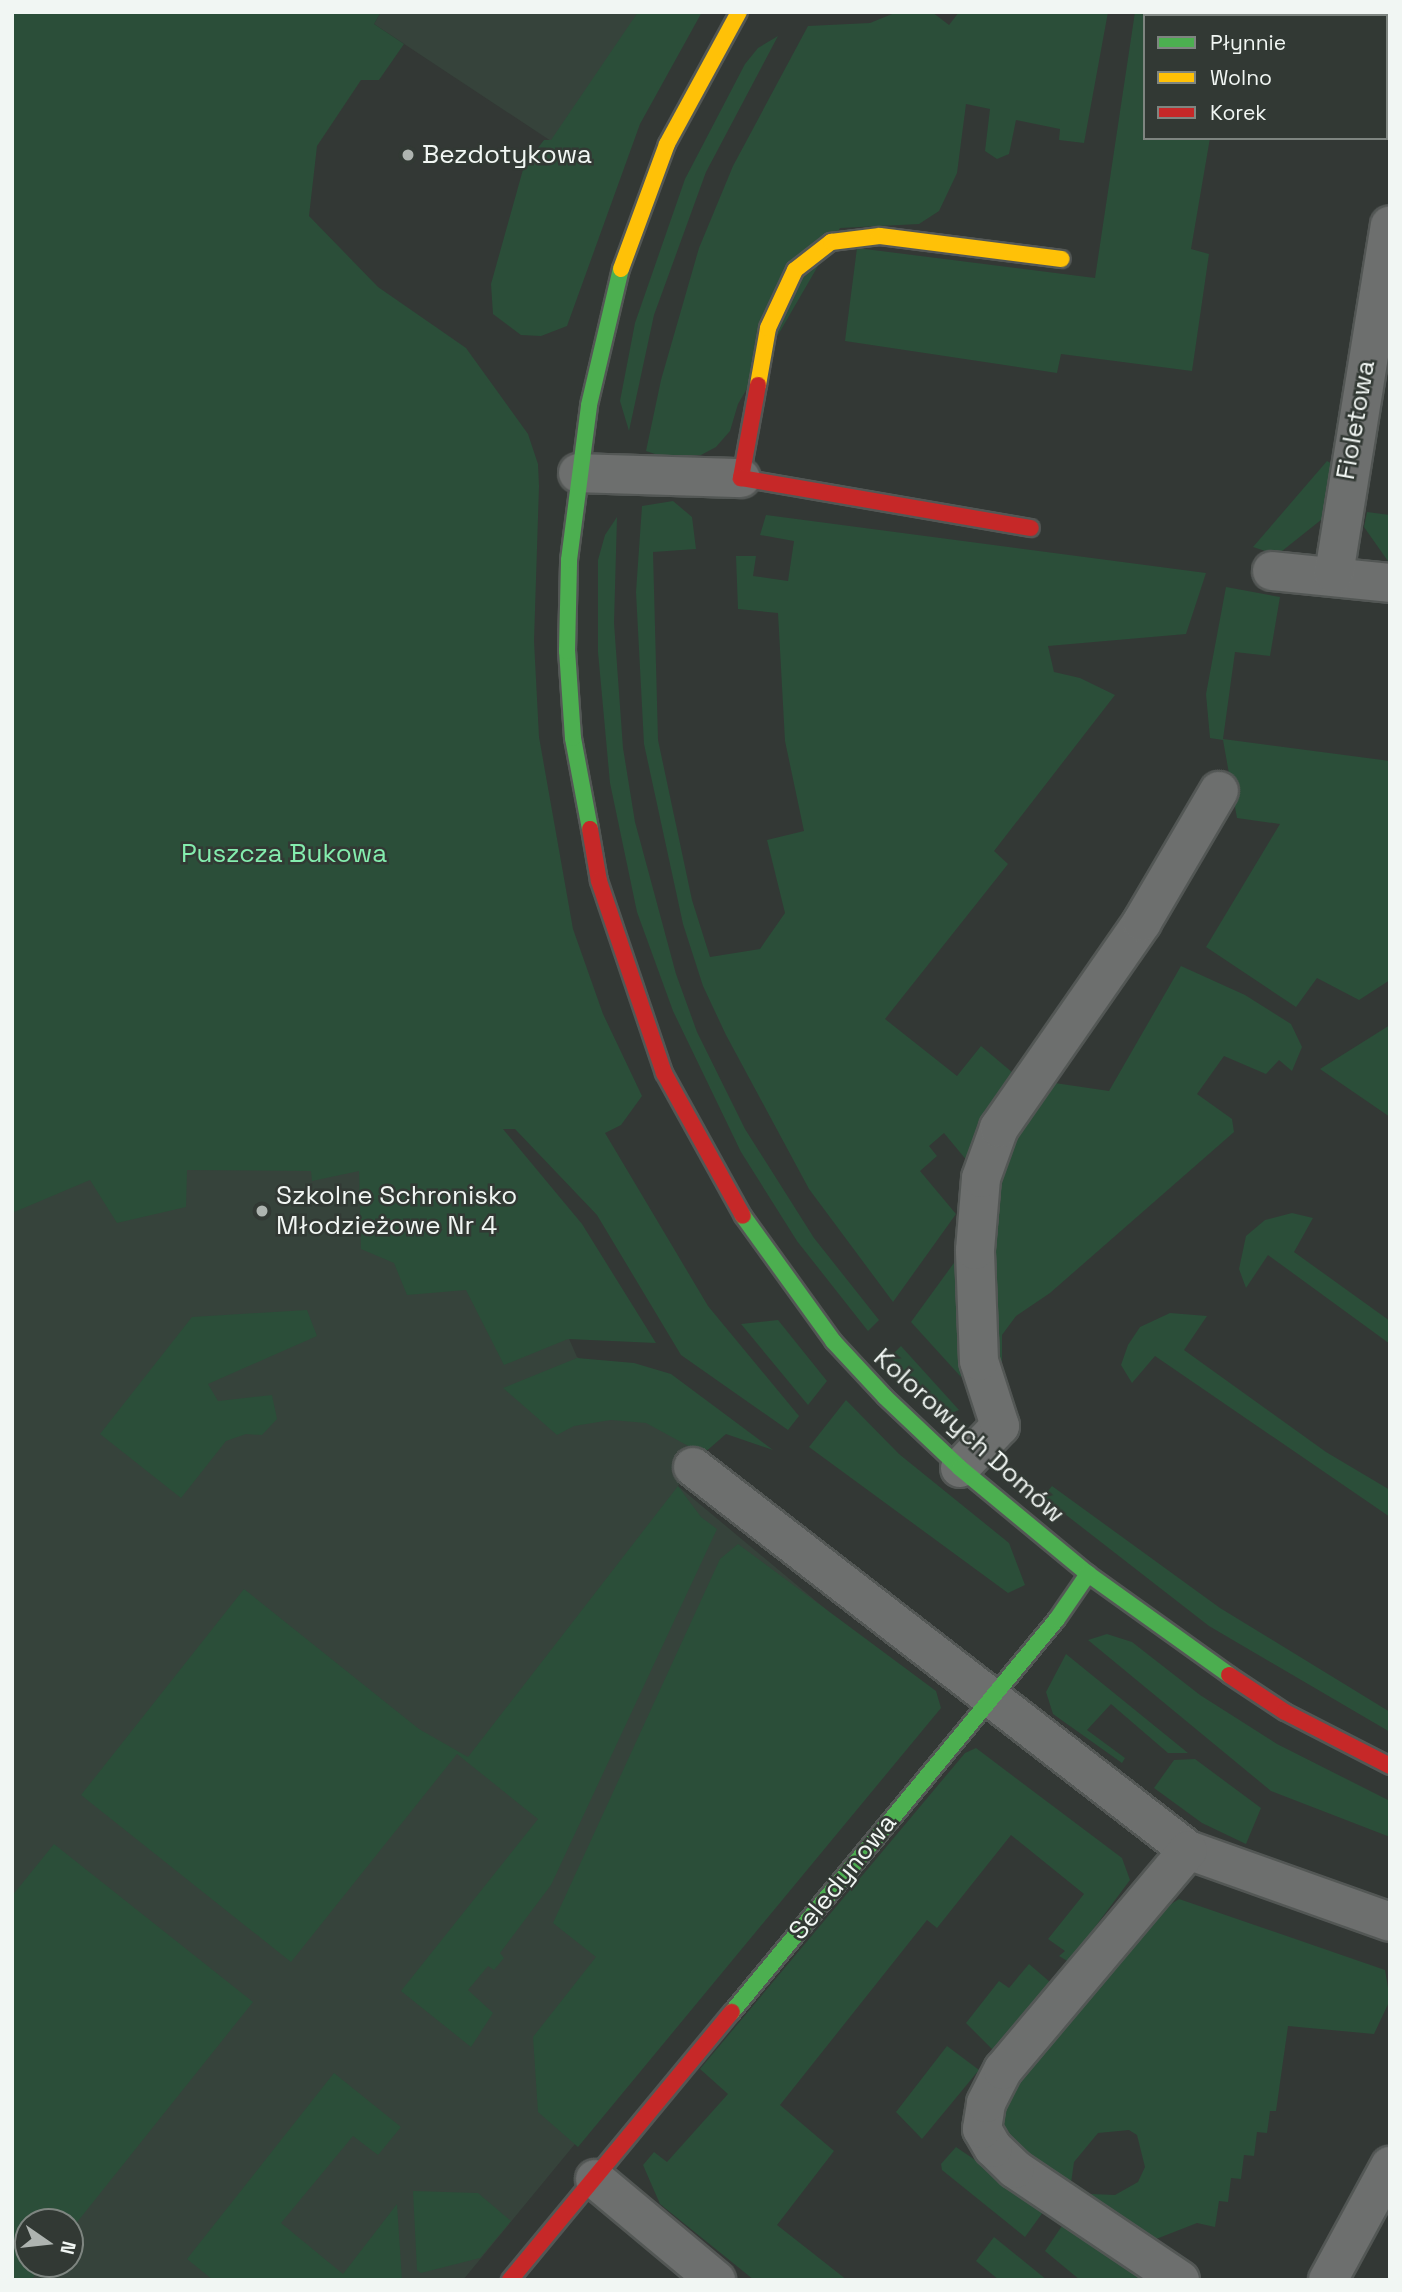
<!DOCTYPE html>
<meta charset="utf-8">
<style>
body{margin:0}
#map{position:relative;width:1402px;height:2292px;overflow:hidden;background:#333835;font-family:"Space Grotesk",sans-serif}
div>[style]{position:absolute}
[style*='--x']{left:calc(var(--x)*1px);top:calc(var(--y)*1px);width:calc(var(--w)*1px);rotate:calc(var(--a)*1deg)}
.built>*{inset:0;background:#36433b}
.green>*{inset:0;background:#2b4e39}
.roads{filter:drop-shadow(2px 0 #535755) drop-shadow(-2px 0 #535755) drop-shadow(0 2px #535755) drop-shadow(0 -2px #535755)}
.street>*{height:38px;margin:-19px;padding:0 19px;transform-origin:19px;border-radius:19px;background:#6d6f6e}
.fast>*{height:16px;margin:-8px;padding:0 8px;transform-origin:8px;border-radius:8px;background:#4caf50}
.slow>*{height:16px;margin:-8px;padding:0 8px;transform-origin:8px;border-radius:8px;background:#ffc107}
.jam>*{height:16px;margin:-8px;padding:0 8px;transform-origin:8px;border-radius:8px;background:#c62828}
.dots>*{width:19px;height:19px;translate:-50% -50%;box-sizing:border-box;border:4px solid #323934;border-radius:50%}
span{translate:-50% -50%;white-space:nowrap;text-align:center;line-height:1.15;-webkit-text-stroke:5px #323934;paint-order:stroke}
.poi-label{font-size:26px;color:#f1f6f3}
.left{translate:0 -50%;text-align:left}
.street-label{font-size:26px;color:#f1f6f3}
.park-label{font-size:26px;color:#84edae}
.frame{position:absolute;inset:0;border:14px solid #f1f6f3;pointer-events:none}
.legend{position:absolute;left:1143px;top:14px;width:245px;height:126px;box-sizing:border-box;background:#323934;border:2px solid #7e8580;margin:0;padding:9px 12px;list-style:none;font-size:21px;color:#f1f6f3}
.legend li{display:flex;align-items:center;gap:14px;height:35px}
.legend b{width:35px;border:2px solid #7e8580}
.north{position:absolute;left:14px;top:2208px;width:70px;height:70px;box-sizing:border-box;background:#323934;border:2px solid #7e8580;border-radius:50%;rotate:104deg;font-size:19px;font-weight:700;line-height:28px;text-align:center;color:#f1f6f3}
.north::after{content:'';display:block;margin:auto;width:24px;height:32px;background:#aeb4b0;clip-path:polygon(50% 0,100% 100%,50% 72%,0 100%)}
</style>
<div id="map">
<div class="built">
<div style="clip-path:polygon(381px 12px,641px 12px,551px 141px,374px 24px)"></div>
<div style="clip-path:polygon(evenodd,12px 1119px,478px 1130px,577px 1357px,721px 1433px,678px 1486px,938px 1703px,463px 2280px,12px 2280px,12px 1119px,28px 2222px,70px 2222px,70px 2264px,28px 2264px,28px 2222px)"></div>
</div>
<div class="green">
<div style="clip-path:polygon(12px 12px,381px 12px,374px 24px,404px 44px,379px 80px,361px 80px,317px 146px,309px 216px,378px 287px,466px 348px,528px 434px,538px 464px,539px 486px,534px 641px,539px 737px,573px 929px,603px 1014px,642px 1096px,621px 1125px,605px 1133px,708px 1306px,799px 1416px,788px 1430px,681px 1355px,597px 1215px,515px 1129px,503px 1129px,582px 1224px,656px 1343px,568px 1339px,504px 1365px,466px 1290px,407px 1295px,394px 1263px,361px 1249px,359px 1171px,312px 1181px,311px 1171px,187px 1170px,186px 1207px,117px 1223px,90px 1180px,12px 1213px)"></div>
<div style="clip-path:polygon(638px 12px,702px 12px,640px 124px,567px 326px,541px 336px,521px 335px,493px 314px,491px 284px,524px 166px,544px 140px,551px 140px)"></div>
<div style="clip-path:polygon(897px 12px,932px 12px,949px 25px,959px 12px,1108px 12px,1084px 143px,1059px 140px,1060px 129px,1016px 120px,1009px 154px,997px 159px,985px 151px,990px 109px,966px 104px,957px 173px,939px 211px,919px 224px,840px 228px,738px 404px,730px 431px,716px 447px,701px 455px,664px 457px,646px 451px,661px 380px,699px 248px,733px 166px,808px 26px,870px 23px)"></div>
<div style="clip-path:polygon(1135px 12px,1228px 12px,1145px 16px,1145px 138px,1210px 138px,1191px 249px,1209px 254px,1192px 371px,1061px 354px,1057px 373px,845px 341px,857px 248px,1095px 278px)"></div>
<div style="clip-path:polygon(778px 36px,706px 172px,654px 315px,629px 431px,620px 401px,635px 323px,685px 179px,745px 64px,758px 48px)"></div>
<div style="clip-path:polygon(1327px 461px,1334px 465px,1326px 516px,1277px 555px,1253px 547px)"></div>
<div style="clip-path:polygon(673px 501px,692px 517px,696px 549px,653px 552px,658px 740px,692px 900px,710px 957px,760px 949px,785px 913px,767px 840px,804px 831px,785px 741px,778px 613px,738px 609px,736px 556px,756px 556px,753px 576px,788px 581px,794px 541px,760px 535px,766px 515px,1206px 573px,1186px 634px,1048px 646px,1054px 672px,1080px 678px,1115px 695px,994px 851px,1008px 864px,885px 1019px,957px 1076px,981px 1046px,1013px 1073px,968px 1162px,944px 1133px,929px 1146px,937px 1156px,920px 1171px,956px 1214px,893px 1302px,809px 1189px,726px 1035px,703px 986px,683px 924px,644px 744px,636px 592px,642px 506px)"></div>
<div style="clip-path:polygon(1367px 512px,1390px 515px,1390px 564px,1364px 527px)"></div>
<div style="clip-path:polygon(617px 517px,614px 623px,623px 748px,635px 822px,676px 974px,697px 1032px,745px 1129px,814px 1238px,879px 1320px,868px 1331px,797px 1241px,741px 1152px,673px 1011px,637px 912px,610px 783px,598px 652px,598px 560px,605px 535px)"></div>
<div style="clip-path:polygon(1226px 587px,1280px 597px,1270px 656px,1235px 652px,1223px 739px,1390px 761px,1390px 980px,1359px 1000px,1317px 978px,1296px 1007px,1206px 947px,1280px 824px,1237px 818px,1223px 740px,1210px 738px,1206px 694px)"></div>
<div style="clip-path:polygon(1181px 966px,1245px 995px,1291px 1024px,1302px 1047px,1292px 1071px,1279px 1060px,1266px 1074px,1224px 1056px,1197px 1094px,1232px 1119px,1234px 1132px,1050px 1293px,1016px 1316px,1002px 1335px,1002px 1369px,995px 1369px,994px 1219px,1005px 1158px,1048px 1082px,1109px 1091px)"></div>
<div style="clip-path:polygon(1390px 1025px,1390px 1117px,1320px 1069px)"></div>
<div style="clip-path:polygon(1292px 1213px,1313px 1218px,1294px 1252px,1390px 1321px,1390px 1344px,1268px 1255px,1246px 1288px,1239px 1269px,1246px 1236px,1265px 1220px)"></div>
<div style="clip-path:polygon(959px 1256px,961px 1377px,911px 1322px)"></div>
<div style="clip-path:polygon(307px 1310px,317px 1336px,208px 1384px,218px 1401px,272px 1395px,277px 1419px,262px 1435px,246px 1434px,226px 1441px,181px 1498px,100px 1434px,192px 1317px)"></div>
<div style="clip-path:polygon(1170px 1313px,1207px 1316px,1184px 1350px,1326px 1452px,1390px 1490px,1390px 1517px,1155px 1356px,1132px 1383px,1121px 1365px,1128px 1345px,1140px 1327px)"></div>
<div style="clip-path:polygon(778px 1320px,827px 1381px,808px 1405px,741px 1324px)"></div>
<div style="clip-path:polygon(901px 1346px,959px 1410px,949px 1414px,890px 1357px)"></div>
<div style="clip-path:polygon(577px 1358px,634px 1363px,671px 1374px,773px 1450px,726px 1434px,703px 1454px,646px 1423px,611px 1420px,574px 1426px,557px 1435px,503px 1388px)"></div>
<div style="clip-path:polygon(846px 1400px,899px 1454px,1009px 1543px,1025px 1585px,1008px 1593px,809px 1447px)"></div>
<div style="clip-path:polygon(678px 1486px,701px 1517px,717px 1529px,551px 1885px,500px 1953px,504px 1958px,494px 1970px,488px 1966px,468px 1990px,493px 2013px,471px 2047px,401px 1991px,538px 1819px,457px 1754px,291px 1962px,81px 1795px,244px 1589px,419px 1729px,468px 1757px)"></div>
<div style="clip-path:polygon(1052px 1486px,1220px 1608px,1390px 1712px,1390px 1732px,1209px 1626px,1043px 1497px)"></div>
<div style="clip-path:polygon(738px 1544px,936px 1691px,941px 1708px,578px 2147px,538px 2112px,533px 2037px,596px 1957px,553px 1923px,720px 1559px)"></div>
<div style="clip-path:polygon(1107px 1634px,1132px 1642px,1200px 1695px,1277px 1744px,1390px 1801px,1390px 1837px,1271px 1791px,1088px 1640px)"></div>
<div style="clip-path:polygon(1066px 1654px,1188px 1753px,1168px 1753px,1111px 1704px,1087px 1730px,1125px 1758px,1122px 1763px,1053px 1714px,1046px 1692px)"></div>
<div style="clip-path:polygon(976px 1748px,1122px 1858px,1130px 1880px,1069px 1962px,1059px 1956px,1065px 1951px,1048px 1939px,1084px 1894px,1011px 1835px,937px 1928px,927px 1920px,780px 2105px,834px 2151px,777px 2225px,847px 2280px,754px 2280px,660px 2204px,643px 2165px,654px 2152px,667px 2162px,728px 2094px,700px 2069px,965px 1753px)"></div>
<div style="clip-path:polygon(1195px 1759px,1261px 1808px,1246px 1844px,1202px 1823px,1154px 1788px,1174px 1760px)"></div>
<div style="clip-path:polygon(54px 1844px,253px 2002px,70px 2231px,70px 2222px,28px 2222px,28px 2264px,44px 2264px,31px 2280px,12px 2280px,12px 1896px)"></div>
<div style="clip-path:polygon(1179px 1899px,1385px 1970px,1390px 2000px,1374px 2034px,1288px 2026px,1276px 2111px,1270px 2111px,1267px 2133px,1257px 2132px,1254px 2156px,1244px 2155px,1241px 2179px,1231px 2178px,1228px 2202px,1219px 2201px,1215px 2227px,1197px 2223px,1151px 2241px,1089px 2201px,1091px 2194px,1115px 2195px,1138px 2182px,1145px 2167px,1137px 2135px,1129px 2130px,1098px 2133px,1074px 2162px,1070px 2190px,1019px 2155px,1003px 2129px,1003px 2113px,1012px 2088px,1154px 1915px)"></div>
<div style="clip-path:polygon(1029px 1964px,1050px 1982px,994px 2051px,966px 2023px,999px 1981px,1009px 1988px)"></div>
<div style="clip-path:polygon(947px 2046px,979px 2070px,922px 2139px,896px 2112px)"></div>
<div style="clip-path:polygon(334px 2073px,401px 2127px,378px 2155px,353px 2136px,281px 2223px,343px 2274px,397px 2204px,402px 2280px,213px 2280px,187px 2259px)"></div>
<div style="clip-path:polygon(956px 2147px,1046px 2208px,1025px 2237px,942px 2170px,941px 2164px)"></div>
<div style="clip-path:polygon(413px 2191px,478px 2193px,511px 2221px,480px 2258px,421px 2273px,417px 2270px)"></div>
<div style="clip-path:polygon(1066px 2220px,1152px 2280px,1080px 2280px,1045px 2251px)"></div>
<div style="clip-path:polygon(994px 2237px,1047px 2280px,999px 2280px,976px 2261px)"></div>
</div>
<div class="roads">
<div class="street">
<div style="--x:578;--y:473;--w:163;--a:1.8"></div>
<div style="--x:1272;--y:571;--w:119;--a:5.8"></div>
<div style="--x:1334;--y:574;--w:353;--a:-80.9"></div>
<div style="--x:693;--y:1467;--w:626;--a:37.73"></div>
<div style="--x:1188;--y:1850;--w:214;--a:19.6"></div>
<div style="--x:960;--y:1468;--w:58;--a:-46.4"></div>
<div style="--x:1000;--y:1426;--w:68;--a:-107.9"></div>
<div style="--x:979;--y:1361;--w:111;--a:-92.1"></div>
<div style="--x:975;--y:1250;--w:72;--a:-85.2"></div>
<div style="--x:981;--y:1178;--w:53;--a:-70.2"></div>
<div style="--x:999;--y:1128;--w:251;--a:-55.2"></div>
<div style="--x:1142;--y:922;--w:152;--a:-59.6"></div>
<div style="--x:595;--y:2179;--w:158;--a:39.9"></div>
<div style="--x:1180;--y:2280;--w:199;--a:-146.1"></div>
<div style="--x:1015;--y:2169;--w:30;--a:-136"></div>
<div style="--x:993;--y:2148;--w:22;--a:-120"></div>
<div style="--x:982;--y:2129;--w:26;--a:-81"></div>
<div style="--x:986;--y:2103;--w:37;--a:-63"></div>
<div style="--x:1003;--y:2070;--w:287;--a:-49.9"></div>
<div style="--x:1328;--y:2280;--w:130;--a:-61.5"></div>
</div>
<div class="fast">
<div style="--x:590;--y:829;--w:93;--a:-100.6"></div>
<div style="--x:573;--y:738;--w:87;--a:-93.9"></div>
<div style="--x:567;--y:651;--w:91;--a:-88.7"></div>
<div style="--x:569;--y:560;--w:156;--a:-82.6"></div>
<div style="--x:589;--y:405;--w:140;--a:-76.8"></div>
<div style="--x:743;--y:1216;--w:154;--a:54.2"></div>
<div style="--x:833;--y:1341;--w:76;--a:47.1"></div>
<div style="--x:885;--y:1397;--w:103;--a:43.4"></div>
<div style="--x:960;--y:1468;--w:166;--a:39.6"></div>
<div style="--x:1088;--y:1574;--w:173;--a:35.6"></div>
<div style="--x:732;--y:2012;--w:510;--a:-50.41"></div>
<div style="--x:1057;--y:1619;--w:55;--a:-55.4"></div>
</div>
<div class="slow">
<div style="--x:621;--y:269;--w:133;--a:-69.8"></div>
<div style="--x:667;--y:144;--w:150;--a:-61.4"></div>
<div style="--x:758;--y:385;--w:58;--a:-80"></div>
<div style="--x:768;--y:328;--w:64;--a:-65"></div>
<div style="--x:795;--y:270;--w:46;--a:-37.9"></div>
<div style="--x:831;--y:242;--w:49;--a:-7"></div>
<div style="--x:880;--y:236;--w:183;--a:7.2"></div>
</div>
<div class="jam">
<div style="--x:758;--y:385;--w:95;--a:100.4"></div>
<div style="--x:741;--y:478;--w:294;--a:9.8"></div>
<div style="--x:590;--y:829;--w:53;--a:80.2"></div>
<div style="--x:599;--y:881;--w:203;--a:71.3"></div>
<div style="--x:664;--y:1073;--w:163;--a:61.1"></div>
<div style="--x:1229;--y:1675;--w:67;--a:33.5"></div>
<div style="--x:1285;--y:1712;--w:118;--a:27.2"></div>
<div style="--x:510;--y:2280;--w:348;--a:-50.4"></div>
</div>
</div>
<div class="dots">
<div style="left:408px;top:155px;background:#aeb4b0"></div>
<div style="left:262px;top:1211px;background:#aeb4b0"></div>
</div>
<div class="poi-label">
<span class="left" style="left:422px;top:155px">Bezdotykowa</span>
<span class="left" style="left:276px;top:1211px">Szkolne Schronisko<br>Młodzieżowe Nr 4</span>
</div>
<div class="street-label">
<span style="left:1356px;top:420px;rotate:-80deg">Fioletowa</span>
<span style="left:969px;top:1436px;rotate:42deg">Kolorowych Domów</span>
<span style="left:843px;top:1877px;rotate:-51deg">Seledynowa</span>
</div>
<div class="park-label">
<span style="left:284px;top:854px">Puszcza Bukowa</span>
</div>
<div class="frame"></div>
<ul class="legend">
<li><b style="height:9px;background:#4caf50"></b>Płynnie</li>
<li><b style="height:9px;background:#ffc107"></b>Wolno</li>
<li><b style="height:9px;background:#c62828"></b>Korek</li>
</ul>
<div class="north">N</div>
</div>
